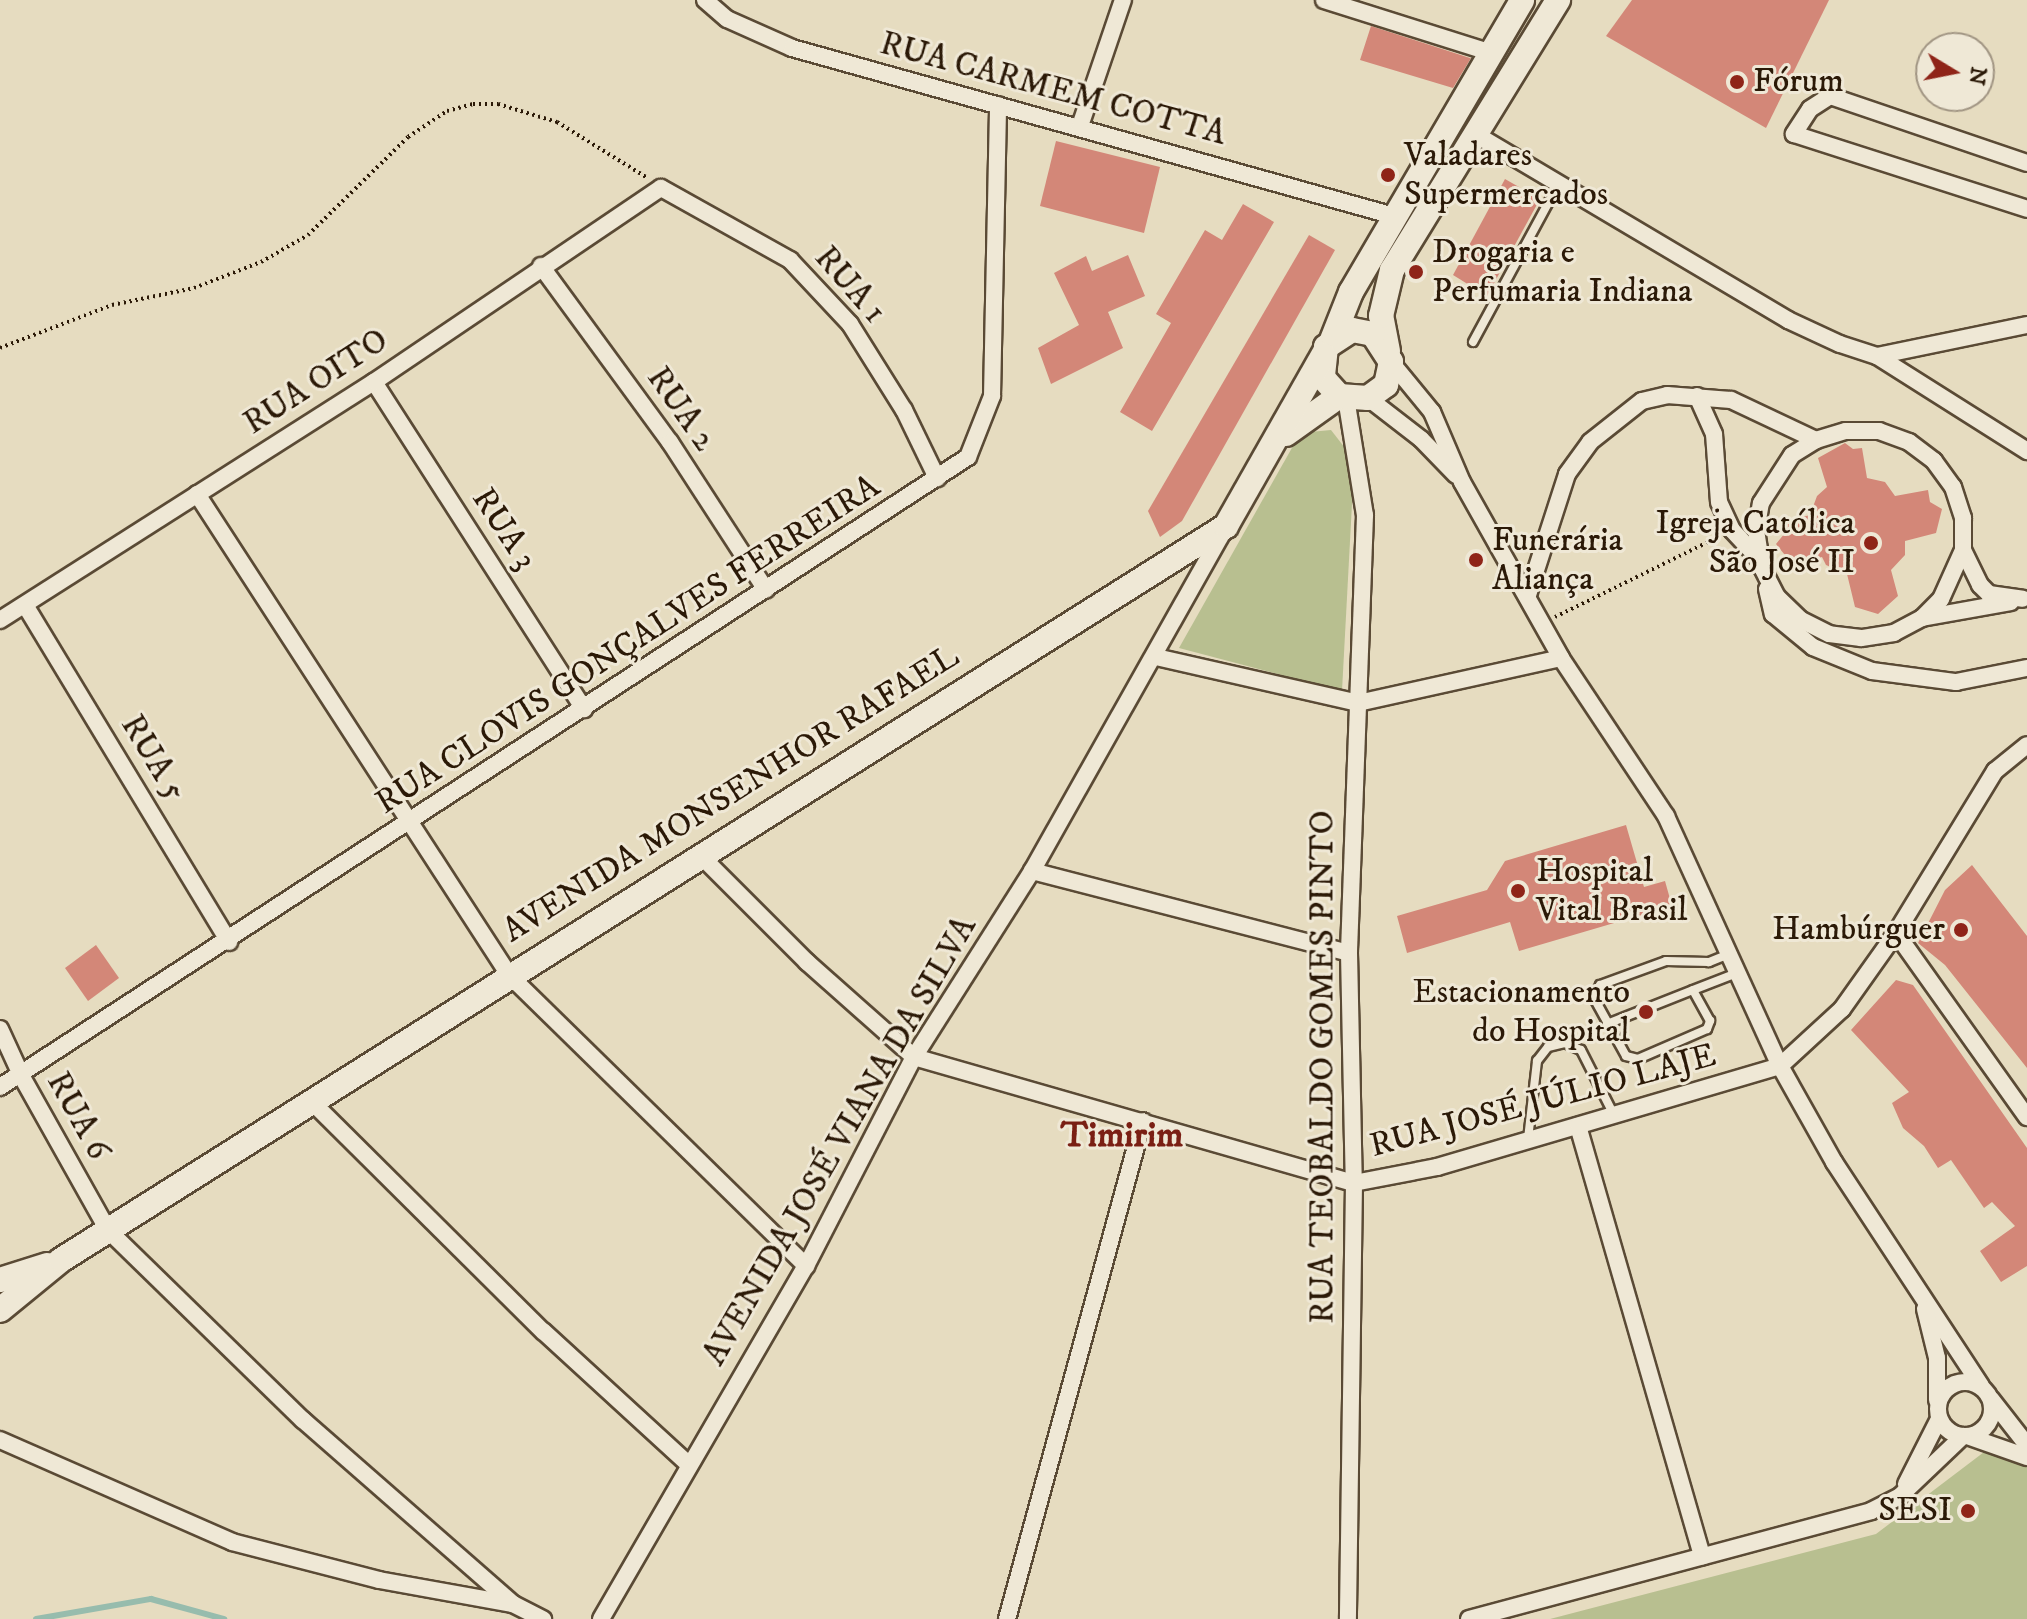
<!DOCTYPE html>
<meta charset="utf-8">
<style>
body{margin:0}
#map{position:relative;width:2027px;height:1619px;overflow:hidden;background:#e6dcc0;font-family:"IM FELL DW Pica",serif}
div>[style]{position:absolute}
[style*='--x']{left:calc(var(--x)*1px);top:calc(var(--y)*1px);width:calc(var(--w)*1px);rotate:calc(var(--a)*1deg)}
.green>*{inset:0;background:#b8bf90}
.stream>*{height:6px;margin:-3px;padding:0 3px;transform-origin:3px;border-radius:3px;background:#97bcad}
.building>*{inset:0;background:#d38778}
.path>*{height:4px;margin-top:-2px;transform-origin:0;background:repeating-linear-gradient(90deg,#2b1907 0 2px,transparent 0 6px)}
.roads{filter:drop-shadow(2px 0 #5a4a35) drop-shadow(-2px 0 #5a4a35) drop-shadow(0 2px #5a4a35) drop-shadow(0 -2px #5a4a35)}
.service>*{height:8px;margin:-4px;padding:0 4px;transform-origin:4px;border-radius:4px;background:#efe8d6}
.minor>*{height:16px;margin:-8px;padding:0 8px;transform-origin:8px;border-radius:8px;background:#efe8d6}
.minor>.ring{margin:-8px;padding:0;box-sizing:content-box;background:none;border:16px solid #efe8d6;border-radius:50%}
.secondary>*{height:24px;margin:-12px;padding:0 12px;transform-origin:12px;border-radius:12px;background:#efe8d6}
.dots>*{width:22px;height:22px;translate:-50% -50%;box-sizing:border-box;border:4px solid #efe8d6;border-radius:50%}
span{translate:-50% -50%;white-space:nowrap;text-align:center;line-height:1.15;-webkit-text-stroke:6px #efe8d6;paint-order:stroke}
.poi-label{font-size:34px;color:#2b1907}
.left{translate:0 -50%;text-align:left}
.right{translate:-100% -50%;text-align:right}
.street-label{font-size:34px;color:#2b1907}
.neighbourhood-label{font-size:36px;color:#7a1f14;font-weight:700}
.north{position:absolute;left:1915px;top:32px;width:80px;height:80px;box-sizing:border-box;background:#efe8d6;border:2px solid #a19583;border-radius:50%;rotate:100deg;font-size:22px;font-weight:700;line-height:32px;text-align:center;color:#2b1907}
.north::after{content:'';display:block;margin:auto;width:28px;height:36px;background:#8f2418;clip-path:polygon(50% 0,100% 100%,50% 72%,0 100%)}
</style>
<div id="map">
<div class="green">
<div style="clip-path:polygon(1331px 430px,1345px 448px,1353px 485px,1342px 691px,1179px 648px,1293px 446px,1310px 432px)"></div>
<div style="clip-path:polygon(1992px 1446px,2027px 1464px,2027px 1619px,1550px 1619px,1876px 1534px)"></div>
</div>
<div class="stream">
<div style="--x:36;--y:1619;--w:117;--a:-9.9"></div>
<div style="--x:151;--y:1599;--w:76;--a:15.3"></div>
</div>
<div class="building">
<div style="clip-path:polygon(1632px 0,1829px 0,1766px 128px,1606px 36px)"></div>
<div style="clip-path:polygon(1371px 26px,1470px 58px,1471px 58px,1453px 88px,1360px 60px)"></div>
<div style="clip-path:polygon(1056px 141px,1160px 167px,1144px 233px,1040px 206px)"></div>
<div style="clip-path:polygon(1505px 179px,1540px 199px,1487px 296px,1453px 275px)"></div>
<div style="clip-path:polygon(1243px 204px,1274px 222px,1152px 431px,1120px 412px,1171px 323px,1156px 314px,1205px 230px,1222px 240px)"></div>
<div style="clip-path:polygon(1309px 235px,1335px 250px,1182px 521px,1160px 537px,1148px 511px)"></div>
<div style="clip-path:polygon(1128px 255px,1145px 296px,1108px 312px,1123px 348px,1051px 384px,1038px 348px,1079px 325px,1054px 273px,1086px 256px,1092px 271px)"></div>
<div style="clip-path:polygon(1845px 443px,1853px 449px,1862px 448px,1867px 478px,1885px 482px,1895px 496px,1928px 490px,1930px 502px,1942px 509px,1936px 533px,1905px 541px,1905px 555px,1891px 570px,1898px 596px,1878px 614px,1855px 607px,1847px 574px,1826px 565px,1822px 557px,1793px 565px,1776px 544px,1785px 533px,1783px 522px,1810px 515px,1817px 496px,1827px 487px,1818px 458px)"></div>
<div style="clip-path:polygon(1626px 825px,1644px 887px,1665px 881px,1672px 906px,1519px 951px,1510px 922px,1407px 953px,1397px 916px,1487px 890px,1505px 861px)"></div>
<div style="clip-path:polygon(1972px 865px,2027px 936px,2027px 1068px,1945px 965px,1918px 943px,1945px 890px)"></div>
<div style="clip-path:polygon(96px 945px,119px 978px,88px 1001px,65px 968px)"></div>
<div style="clip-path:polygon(1896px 980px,1913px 985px,2027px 1148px,2027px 1266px,2001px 1282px,1980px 1251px,2015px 1226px,1992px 1202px,1984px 1208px,1951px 1160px,1938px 1168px,1924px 1146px,1903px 1128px,1892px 1103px,1909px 1092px,1851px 1030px)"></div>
</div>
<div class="path">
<div style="--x:0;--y:348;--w:120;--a:-21"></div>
<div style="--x:112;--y:305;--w:84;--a:-11.7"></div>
<div style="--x:194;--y:288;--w:72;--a:-21.2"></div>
<div style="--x:261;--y:262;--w:54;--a:-29.9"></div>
<div style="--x:308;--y:235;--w:140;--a:-44.4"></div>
<div style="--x:408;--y:137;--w:47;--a:-33.7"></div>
<div style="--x:447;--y:111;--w:27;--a:-15"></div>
<div style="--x:473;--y:104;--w:25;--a:0"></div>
<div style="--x:498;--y:104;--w:62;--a:17"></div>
<div style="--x:557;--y:122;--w:105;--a:31.7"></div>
<div style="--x:1555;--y:617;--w:179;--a:-26.1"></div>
</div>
<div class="roads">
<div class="service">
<div style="--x:1473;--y:342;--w:181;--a:-61.6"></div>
<div style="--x:1729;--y:954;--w:22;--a:158"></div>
<div style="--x:1709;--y:962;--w:43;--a:-178.7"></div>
<div style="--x:1666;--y:961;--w:70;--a:160"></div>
<div style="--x:1600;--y:985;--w:14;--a:115"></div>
<div style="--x:1594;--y:998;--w:66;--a:61.1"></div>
<div style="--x:1626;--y:1056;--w:12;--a:14"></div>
<div style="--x:1638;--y:1059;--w:75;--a:-23.5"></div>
<div style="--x:1707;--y:1029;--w:9;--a:-69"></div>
<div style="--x:1710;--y:1021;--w:35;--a:-119"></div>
<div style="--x:1693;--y:990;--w:47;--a:-21.1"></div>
<div style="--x:1607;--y:1024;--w:92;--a:-21.6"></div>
<div style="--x:1528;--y:1139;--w:79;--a:-83.4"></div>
<div style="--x:1537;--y:1061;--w:18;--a:-52"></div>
<div style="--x:1548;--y:1047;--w:17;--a:-13"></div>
<div style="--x:1565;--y:1043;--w:17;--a:24"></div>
<div style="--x:1581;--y:1050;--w:73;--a:63.1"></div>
</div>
<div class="minor">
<div style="--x:705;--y:0;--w:29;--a:41"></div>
<div style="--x:727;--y:19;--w:71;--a:24"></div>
<div style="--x:792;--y:48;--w:625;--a:15.59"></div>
<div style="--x:1324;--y:0;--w:176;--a:17.5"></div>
<div style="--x:1080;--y:126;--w:133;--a:-71.2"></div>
<div style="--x:1475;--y:134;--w:364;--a:30.7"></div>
<div style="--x:1788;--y:320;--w:57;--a:24.8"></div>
<div style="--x:1840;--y:344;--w:39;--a:18"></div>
<div style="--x:1877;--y:356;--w:153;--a:-11.7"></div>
<div style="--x:2027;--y:163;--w:208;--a:-161.2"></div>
<div style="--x:1830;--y:96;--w:24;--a:147"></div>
<div style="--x:1810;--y:109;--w:30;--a:123"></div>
<div style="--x:1794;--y:134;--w:245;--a:17.8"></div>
<div style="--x:541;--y:266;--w:218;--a:53.8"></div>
<div style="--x:670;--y:442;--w:176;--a:57"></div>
<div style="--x:1877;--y:356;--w:178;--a:32.3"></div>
<div style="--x:1391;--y:362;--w:65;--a:50.6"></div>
<div style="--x:1432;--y:412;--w:76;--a:66.8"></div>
<div style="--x:1462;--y:482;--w:202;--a:60.6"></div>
<div style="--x:1561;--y:658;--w:190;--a:56.4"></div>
<div style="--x:1666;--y:816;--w:275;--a:65.5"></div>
<div style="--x:1780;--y:1066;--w:110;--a:60.6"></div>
<div style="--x:1834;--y:1162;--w:268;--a:56.7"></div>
<div style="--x:374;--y:382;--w:389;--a:57.3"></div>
<div style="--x:1697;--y:396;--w:42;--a:65.9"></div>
<div style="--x:1714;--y:434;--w:68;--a:85.8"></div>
<div style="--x:1719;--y:502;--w:31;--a:65"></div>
<div style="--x:1732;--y:530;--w:40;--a:47"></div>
<div style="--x:1346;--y:398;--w:119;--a:80.8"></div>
<div style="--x:1365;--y:515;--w:438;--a:92.1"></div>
<div style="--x:1349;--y:953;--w:230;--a:88.8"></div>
<div style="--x:1354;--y:1183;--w:436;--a:90.8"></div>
<div style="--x:1368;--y:398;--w:67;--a:37.7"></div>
<div style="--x:1421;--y:439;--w:50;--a:45.8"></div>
<div style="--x:197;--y:494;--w:573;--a:57.03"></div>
<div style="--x:509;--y:975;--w:416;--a:44.4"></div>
<div style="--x:1963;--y:550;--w:54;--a:114.2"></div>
<div style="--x:1941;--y:599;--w:27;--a:135"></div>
<div style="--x:1922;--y:618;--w:32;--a:152"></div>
<div style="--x:1894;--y:633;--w:33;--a:171"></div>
<div style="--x:1861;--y:638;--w:32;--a:-173"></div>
<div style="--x:1829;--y:634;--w:33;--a:-153"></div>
<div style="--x:1800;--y:619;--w:32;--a:-136"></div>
<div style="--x:1777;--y:597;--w:33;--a:-117"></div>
<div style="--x:1762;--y:568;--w:37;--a:-99"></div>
<div style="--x:1756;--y:531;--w:28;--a:-80"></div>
<div style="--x:1761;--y:503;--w:57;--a:-57.1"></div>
<div style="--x:1792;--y:455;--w:28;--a:-32"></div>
<div style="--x:1816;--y:440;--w:31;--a:-17"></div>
<div style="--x:1846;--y:431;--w:33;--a:0"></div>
<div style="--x:1879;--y:431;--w:32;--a:20"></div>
<div style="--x:1909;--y:442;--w:31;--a:37"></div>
<div style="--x:1934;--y:461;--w:32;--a:54"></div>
<div style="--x:1953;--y:487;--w:33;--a:72"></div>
<div style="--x:1963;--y:518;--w:32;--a:90"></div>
<div style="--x:1963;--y:550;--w:39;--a:64"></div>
<div style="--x:1980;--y:585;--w:13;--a:45"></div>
<div style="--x:1989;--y:594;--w:34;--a:8"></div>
<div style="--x:1767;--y:589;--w:26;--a:77"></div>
<div style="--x:1773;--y:614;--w:52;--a:39.5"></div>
<div style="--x:1813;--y:647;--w:64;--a:22.1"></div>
<div style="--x:1872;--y:671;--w:85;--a:7.5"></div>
<div style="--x:1956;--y:682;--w:72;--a:-11.2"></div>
<div style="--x:1528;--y:595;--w:127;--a:-72.1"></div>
<div style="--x:1567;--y:474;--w:39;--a:-54"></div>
<div style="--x:1590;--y:442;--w:66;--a:-38.3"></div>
<div style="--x:1642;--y:401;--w:26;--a:-13"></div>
<div style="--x:1667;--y:395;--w:64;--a:4.5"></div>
<div style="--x:1731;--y:400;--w:94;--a:25.2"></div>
<div style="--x:25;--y:605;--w:394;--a:58.8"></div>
<div style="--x:1922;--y:618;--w:90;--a:-10.2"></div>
<div style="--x:0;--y:620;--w:443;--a:-32.5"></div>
<div style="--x:374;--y:382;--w:346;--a:-34.1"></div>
<div style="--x:661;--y:188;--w:148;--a:29.2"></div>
<div style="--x:790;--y:260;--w:88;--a:46.8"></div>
<div style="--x:850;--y:324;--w:102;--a:57.9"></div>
<div style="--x:904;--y:410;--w:76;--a:64.1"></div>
<div style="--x:1156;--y:657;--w:207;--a:12.8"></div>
<div style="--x:1358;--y:703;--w:208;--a:-12.5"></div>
<div style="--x:699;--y:854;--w:153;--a:45"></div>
<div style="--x:807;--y:962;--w:143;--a:41.6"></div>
<div style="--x:914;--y:1057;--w:458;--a:16"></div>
<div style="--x:1354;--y:1183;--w:85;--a:-10.9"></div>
<div style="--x:1437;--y:1167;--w:358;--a:-16.4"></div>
<div style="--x:1780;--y:1066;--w:84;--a:-42.6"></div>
<div style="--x:1842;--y:1009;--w:93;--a:-54.6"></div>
<div style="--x:1896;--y:933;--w:190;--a:-58.6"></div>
<div style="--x:1995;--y:771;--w:41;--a:-39.1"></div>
<div style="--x:1032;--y:871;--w:327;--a:14.5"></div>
<div style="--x:1896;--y:933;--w:226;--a:54.6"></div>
<div style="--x:0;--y:1029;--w:53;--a:65.4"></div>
<div style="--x:22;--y:1077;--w:176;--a:60.7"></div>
<div style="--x:108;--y:1230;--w:272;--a:44.3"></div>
<div style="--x:303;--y:1420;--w:279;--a:41.2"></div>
<div style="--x:0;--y:1087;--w:1155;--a:-33.06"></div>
<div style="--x:968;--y:457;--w:66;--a:-68.5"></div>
<div style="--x:992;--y:396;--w:291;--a:-88.8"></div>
<div style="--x:311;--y:1101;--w:327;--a:44.8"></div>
<div style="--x:543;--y:1331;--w:198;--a:42.5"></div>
<div style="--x:1578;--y:1126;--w:448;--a:73.9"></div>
<div style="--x:1925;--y:1309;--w:50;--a:76.2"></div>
<div style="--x:1937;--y:1358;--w:42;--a:90"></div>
<div class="ring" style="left:1938px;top:1382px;width:38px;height:38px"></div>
<div style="--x:1991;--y:1399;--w:58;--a:52"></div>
<div style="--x:1967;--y:1436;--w:64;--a:19.3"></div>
<div style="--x:0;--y:1440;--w:253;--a:23.7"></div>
<div style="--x:232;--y:1542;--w:152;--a:14.5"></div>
<div style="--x:379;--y:1580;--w:136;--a:10.2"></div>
<div style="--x:513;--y:1604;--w:34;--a:27"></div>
<div style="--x:1906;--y:1484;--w:73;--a:-63.1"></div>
<div style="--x:601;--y:1619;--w:408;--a:-59.9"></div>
<div style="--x:806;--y:1266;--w:235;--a:-62.7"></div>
<div style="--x:914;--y:1057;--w:220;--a:-57.6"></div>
<div style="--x:1032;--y:871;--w:391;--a:-60.6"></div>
<div style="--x:1007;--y:1619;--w:516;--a:-74.73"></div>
<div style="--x:1469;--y:1619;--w:416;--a:-15"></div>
<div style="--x:1871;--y:1511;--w:31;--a:-27"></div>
<div style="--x:1899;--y:1497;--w:88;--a:-43.6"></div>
</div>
<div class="secondary">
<div style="--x:1332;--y:340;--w:52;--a:-68.4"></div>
<div style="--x:1351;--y:292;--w:338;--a:-59.6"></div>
<div style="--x:1388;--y:351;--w:36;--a:-101"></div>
<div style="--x:1381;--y:316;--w:47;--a:-76.6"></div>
<div style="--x:1392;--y:270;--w:317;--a:-58.4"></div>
<div style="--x:1286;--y:434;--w:65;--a:-35.6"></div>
<div style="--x:1339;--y:396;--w:29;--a:4"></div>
<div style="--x:1368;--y:398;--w:22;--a:-36"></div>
<div style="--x:1386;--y:385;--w:24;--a:-78"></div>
<div style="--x:1391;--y:362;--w:33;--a:-123"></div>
<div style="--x:1373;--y:334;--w:21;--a:-169"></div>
<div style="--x:1352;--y:330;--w:31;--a:147"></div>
<div style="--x:1326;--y:347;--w:31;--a:96"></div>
<div style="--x:1323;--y:378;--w:24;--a:48"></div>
<div style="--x:0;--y:1280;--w:49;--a:-17.7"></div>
<div style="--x:0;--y:1310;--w:79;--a:-39.3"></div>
<div style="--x:61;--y:1260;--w:1377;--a:-32.21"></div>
<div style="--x:1226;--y:526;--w:197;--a:-60.4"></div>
</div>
</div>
<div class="dots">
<div style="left:1737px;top:82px;background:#8f2418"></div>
<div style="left:1388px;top:175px;background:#8f2418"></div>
<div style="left:1416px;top:272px;background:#8f2418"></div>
<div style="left:1871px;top:543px;background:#8f2418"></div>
<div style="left:1476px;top:560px;background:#8f2418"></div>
<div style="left:1518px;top:891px;background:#8f2418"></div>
<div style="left:1961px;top:930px;background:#8f2418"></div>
<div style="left:1646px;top:1012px;background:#8f2418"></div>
<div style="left:1968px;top:1511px;background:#8f2418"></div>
</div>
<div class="poi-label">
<span class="left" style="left:1753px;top:82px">Fórum</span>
<span class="left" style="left:1404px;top:175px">Valadares<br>Supermercados</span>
<span class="left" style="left:1432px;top:272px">Drogaria e<br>Perfumaria Indiana</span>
<span class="right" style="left:1855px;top:543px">Igreja Católica<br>São José II</span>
<span class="left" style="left:1492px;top:560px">Funerária<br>Aliança</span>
<span class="left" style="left:1536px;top:891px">Hospital<br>Vital Brasil</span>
<span class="right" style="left:1945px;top:930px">Hambúrguer</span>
<span class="right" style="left:1630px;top:1012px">Estacionamento<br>do Hospital</span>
<span class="right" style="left:1952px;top:1511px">SESI</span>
</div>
<div class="street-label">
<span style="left:1053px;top:89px;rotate:15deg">RUA CARMEM COTTA</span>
<span style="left:850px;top:285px;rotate:49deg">RUA 1</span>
<span style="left:316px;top:382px;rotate:-33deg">RUA OITO</span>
<span style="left:681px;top:409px;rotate:55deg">RUA 2</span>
<span style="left:504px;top:529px;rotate:57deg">RUA 3</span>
<span style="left:628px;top:645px;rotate:-33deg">RUA CLOVIS GONÇALVES FERREIRA</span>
<span style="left:153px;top:758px;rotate:59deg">RUA 5</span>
<span style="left:731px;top:794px;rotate:-32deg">AVENIDA MONSENHOR RAFAEL</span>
<span style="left:1323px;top:1067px;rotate:-90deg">RUA TEOBALDO GOMES PINTO</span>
<span style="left:1543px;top:1101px;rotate:-15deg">RUA JOSÉ JÚLIO LAJE</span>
<span style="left:78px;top:1116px;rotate:61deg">RUA 6</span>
<span style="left:840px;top:1141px;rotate:-60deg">AVENIDA JOSÉ VIANA DA SILVA</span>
</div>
<div class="neighbourhood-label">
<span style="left:1122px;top:1136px">Timirim</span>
</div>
<div class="north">N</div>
</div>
